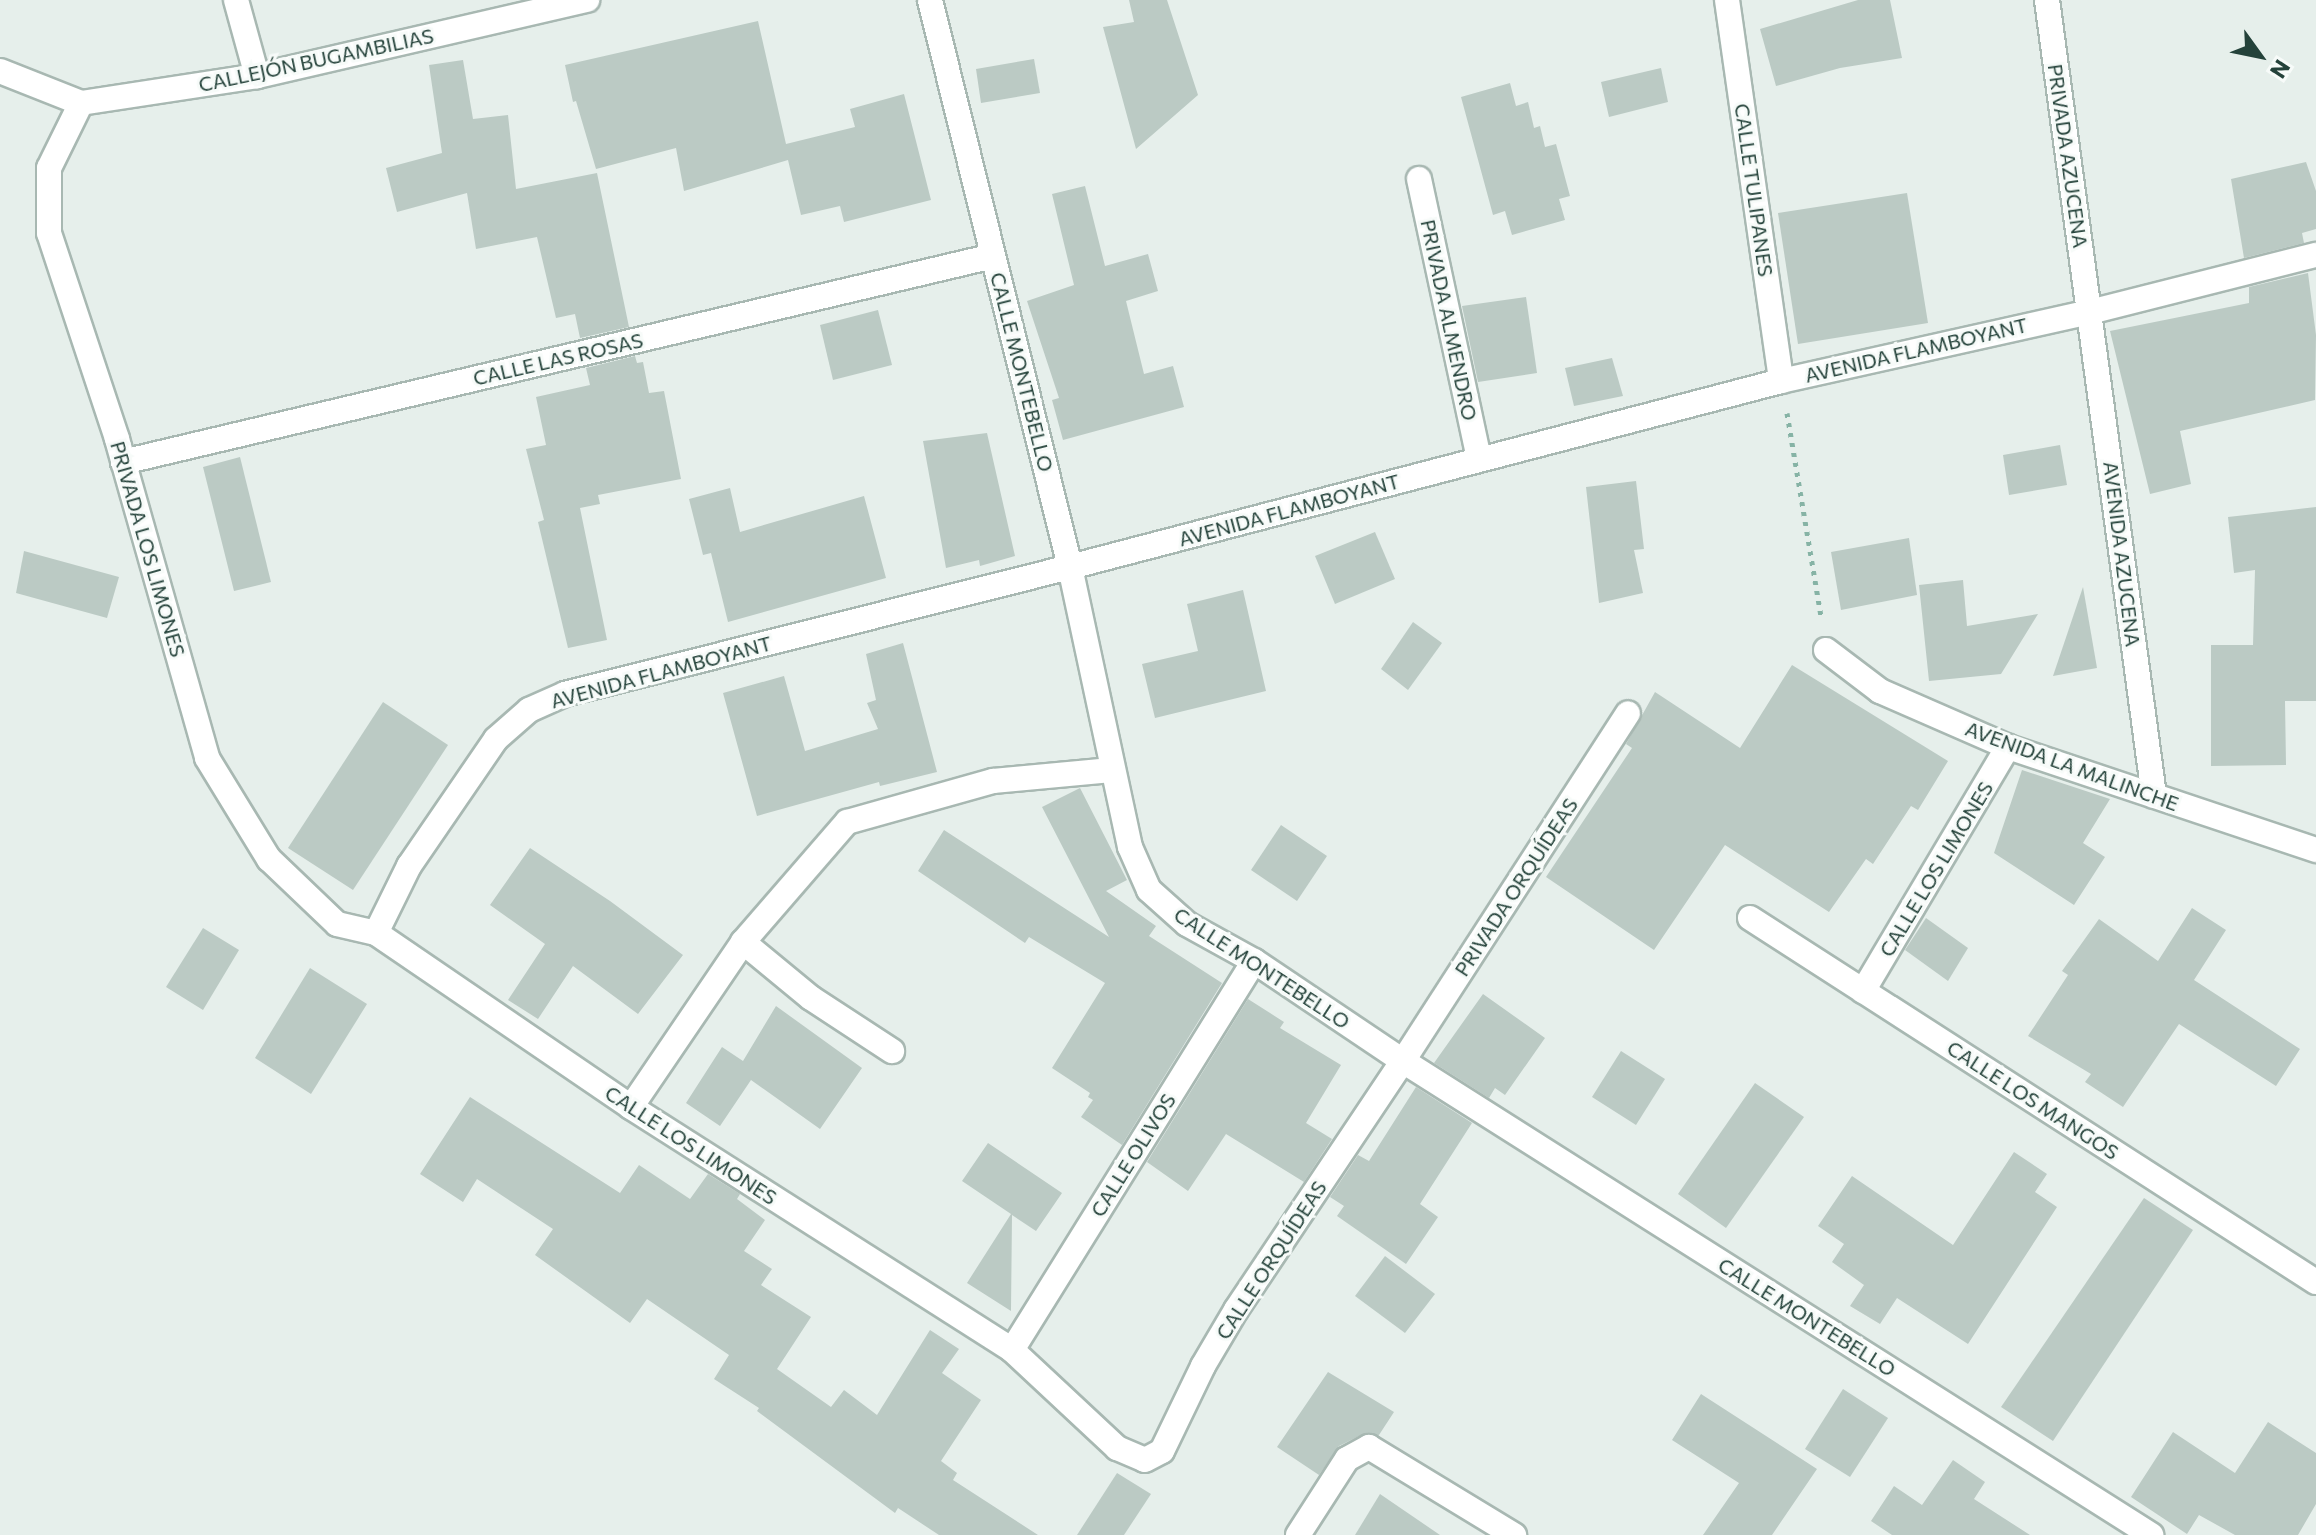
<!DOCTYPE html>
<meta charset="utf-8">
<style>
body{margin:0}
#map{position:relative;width:2316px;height:1535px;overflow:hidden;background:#e6efeb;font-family:Commissioner,sans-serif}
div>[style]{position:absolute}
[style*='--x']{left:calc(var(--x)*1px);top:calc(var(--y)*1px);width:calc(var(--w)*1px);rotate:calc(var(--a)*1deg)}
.building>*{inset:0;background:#bbcac4}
.path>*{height:5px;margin-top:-2.5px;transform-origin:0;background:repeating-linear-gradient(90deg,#86b3a5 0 4px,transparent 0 10px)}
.roads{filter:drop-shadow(2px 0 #a8b8b2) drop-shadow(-2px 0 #a8b8b2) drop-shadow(0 2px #a8b8b2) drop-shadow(0 -2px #a8b8b2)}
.minor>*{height:24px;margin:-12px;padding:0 12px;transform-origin:12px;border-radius:12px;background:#fff}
span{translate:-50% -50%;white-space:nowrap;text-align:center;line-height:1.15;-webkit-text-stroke:6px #f7fbf9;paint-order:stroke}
.street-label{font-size:20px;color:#24423a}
.north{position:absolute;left:2220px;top:16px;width:80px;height:80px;-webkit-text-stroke:6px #f7fbf9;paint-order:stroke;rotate:123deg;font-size:22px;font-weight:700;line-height:32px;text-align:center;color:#24423a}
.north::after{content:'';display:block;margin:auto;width:28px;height:36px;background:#24423a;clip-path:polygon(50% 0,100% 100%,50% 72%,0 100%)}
</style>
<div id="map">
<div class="building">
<div style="clip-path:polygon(1129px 0,1167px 0,1198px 95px,1136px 149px,1103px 27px,1134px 22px)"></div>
<div style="clip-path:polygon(1858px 0,1890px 0,1902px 58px,1840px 68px,1776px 86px,1760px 29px)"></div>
<div style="clip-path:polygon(758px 21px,786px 144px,855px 127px,850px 109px,904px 94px,931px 200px,844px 222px,840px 206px,801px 215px,788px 160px,684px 191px,676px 148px,596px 169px,576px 101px,573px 102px,565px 65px)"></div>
<div style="clip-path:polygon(1034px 59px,1040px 93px,981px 103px,976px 69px)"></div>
<div style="clip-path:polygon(463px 60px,473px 119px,508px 115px,516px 189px,597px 173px,629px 327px,580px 338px,575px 314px,556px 318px,537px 237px,476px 249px,467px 193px,397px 212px,386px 168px,442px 153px,429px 65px)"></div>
<div style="clip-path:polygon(1661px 68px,1668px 102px,1609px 117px,1601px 82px)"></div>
<div style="clip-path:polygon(1510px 83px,1516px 106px,1528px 102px,1534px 128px,1540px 126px,1545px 147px,1556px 144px,1570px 196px,1559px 199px,1565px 220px,1512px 235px,1505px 211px,1493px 215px,1461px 97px)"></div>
<div style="clip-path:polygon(2306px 162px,2316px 191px,2316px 229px,2302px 233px,2304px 243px,2244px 258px,2231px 179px)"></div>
<div style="clip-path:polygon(1085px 186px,1105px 266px,1148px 254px,1158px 291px,1126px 301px,1144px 374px,1173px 366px,1184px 407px,1063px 440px,1052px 400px,1059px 398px,1027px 301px,1074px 285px,1052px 194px)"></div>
<div style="clip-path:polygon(1907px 193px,1928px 323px,1798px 344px,1778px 213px)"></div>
<div style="clip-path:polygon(2308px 273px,2316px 335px,2315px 400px,2180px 431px,2191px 484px,2150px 494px,2110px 331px,2249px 303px,2249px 287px)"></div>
<div style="clip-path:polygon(1526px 297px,1537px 373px,1478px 382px,1462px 306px)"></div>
<div style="clip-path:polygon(878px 310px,892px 365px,833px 380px,820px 325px)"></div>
<div style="clip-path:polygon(635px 356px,637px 363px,643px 362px,649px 393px,664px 391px,681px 479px,598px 495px,600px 504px,580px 508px,607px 640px,568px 648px,538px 522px,544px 520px,526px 449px,546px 445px,536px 397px,590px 385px,586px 368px)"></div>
<div style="clip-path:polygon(1612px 358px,1623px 396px,1574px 406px,1565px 368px)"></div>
<div style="clip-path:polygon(987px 433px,1015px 556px,980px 566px,979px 560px,946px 568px,923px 441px)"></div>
<div style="clip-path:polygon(2060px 445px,2067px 485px,2009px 495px,2003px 455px)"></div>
<div style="clip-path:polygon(240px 457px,271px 582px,234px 591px,203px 467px)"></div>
<div style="clip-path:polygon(1636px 481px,1644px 549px,1634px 550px,1643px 593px,1599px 603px,1586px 487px)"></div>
<div style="clip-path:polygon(730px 488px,740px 532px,864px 496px,886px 578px,728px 622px,711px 553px,703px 555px,689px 499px)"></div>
<div style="clip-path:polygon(2316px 507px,2316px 701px,2285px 701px,2286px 765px,2211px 766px,2211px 645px,2253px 645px,2255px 570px,2234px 573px,2228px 517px)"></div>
<div style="clip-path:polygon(1375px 532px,1395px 579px,1335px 604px,1315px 556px)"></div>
<div style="clip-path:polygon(1909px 538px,1917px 595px,1841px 610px,1831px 552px)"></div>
<div style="clip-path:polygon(24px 551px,119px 577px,107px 618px,16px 593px)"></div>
<div style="clip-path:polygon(1963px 580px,1967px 626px,2038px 614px,2001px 674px,1929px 681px,1919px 585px)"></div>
<div style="clip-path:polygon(2083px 587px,2097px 668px,2053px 676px)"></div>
<div style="clip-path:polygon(1243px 590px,1266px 691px,1155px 718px,1142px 664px,1198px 651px,1187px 604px)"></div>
<div style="clip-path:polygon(1413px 622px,1442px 643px,1408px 690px,1381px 669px)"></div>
<div style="clip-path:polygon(903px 643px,937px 772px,880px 786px,879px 782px,757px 816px,723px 693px,784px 676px,805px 751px,878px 729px,867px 703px,876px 700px,866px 654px)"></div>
<div style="clip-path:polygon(1792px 665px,1948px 761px,1918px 810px,1911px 806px,1873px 864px,1866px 859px,1829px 912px,1725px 845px,1654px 950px,1546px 877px,1632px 748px,1626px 744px,1655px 692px,1740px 748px)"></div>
<div style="clip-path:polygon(383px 702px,448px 745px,353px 890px,288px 848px)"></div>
<div style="clip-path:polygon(2022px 770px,2110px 799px,2083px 843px,2105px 857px,2074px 905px,1994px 853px)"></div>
<div style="clip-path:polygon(1080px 788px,1127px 880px,1106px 891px,1156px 926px,1149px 936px,1222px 983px,1122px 1145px,1081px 1117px,1093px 1100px,1088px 1097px,1090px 1093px,1052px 1068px,1105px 983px,1029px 937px,1025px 943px,918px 871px,944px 830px,1109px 937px,1042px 807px)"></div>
<div style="clip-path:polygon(1281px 825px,1327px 856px,1297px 901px,1251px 870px)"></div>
<div style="clip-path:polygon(530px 848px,610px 901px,683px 955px,638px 1014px,573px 966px,538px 1019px,508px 1000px,545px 944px,490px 905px)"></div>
<div style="clip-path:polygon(2192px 908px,2226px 930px,2194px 980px,2300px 1049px,2276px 1086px,2179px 1024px,2123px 1107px,2085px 1082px,2091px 1074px,2028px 1036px,2068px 975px,2062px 971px,2099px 919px,2158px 961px)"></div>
<div style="clip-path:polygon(1926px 918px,1968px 948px,1948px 981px,1905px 950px)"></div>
<div style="clip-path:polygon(203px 928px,239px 950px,203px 1010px,166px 987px)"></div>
<div style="clip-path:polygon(310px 968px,367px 1004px,311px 1094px,255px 1058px)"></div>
<div style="clip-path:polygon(1483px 994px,1545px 1038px,1505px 1095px,1495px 1088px,1489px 1098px,1434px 1063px)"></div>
<div style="clip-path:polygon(1248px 999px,1284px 1022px,1280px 1028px,1341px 1065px,1306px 1123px,1332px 1139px,1304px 1182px,1226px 1134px,1188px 1191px,1147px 1162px)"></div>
<div style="clip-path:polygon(776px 1006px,862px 1068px,820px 1129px,751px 1080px,720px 1126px,686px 1103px,722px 1047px,743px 1061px)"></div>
<div style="clip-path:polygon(1621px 1051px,1665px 1079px,1636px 1125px,1592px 1097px)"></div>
<div style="clip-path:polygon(1755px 1083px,1804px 1117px,1726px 1228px,1678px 1194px)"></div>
<div style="clip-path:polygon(1416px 1087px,1472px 1123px,1420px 1204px,1438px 1217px,1406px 1264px,1337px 1216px,1344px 1206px,1330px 1197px,1358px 1155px,1369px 1161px)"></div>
<div style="clip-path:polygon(470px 1097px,620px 1193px,639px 1165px,690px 1199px,708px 1174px,740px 1194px,737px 1199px,765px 1220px,744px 1251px,772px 1269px,761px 1285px,811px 1317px,777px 1369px,831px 1407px,844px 1390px,877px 1415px,930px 1330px,959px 1349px,942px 1373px,981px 1400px,941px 1461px,957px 1473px,953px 1480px,1038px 1535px,939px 1535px,898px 1508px,895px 1513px,757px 1411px,759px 1408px,714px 1379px,729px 1355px,647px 1299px,630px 1323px,535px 1255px,553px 1229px,477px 1179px,463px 1202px,420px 1174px)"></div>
<div style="clip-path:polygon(988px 1143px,1062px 1193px,1036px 1231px,1012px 1215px,1011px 1311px,967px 1283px,1011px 1214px,962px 1181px)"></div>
<div style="clip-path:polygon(2014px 1152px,2047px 1174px,2035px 1192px,2057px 1207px,1968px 1344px,1897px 1298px,1880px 1324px,1850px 1306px,1864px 1285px,1832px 1262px,1844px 1244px,1818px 1226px,1852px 1176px,1953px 1245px)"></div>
<div style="clip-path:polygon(2144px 1198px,2193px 1230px,2053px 1441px,2001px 1407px)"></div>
<div style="clip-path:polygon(1385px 1256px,1435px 1294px,1405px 1333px,1355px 1296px)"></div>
<div style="clip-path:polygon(1328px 1372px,1394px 1412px,1379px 1435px,1363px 1434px,1339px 1446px,1319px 1475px,1277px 1447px)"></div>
<div style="clip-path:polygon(1843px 1389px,1888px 1418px,1850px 1477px,1805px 1449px)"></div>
<div style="clip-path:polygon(1701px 1394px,1817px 1469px,1772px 1535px,1703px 1535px,1739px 1483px,1672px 1440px)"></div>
<div style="clip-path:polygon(2268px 1422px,2316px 1453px,2316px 1504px,2298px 1535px,2235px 1535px,2199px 1515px,2187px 1534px,2131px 1497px,2173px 1432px,2235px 1473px)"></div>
<div style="clip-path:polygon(1953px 1460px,1985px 1482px,1974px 1499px,2030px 1535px,1892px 1535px,1871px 1521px,1894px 1486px,1922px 1505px)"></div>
<div style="clip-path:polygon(1117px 1473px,1151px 1494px,1124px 1535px,1077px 1535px)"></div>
<div style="clip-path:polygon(1380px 1494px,1440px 1535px,1355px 1535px)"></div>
</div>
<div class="path">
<div style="--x:1787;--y:413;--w:206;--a:80.5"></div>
</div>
<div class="roads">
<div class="minor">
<div style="--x:236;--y:0;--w:79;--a:74.6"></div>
<div style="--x:930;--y:0;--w:584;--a:76.13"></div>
<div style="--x:1070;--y:567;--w:286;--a:77.9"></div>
<div style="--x:1130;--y:847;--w:47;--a:66.2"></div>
<div style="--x:1149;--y:890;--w:51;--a:41.8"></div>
<div style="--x:1187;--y:924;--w:77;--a:28.9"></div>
<div style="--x:1254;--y:961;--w:179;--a:33.9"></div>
<div style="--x:1403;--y:1061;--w:886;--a:32.36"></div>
<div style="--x:1727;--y:0;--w:385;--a:81.9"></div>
<div style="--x:2047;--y:0;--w:803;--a:82.34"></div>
<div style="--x:0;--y:71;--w:87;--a:21.6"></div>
<div style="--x:81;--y:103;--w:178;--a:-8.7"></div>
<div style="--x:257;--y:76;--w:339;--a:-13"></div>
<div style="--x:81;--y:103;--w:72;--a:116.2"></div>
<div style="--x:49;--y:168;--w:65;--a:90"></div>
<div style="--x:49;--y:233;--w:217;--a:71.7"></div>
<div style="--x:117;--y:439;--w:331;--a:74.2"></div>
<div style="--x:207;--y:758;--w:119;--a:58.5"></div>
<div style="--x:269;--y:859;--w:94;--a:43.7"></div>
<div style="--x:337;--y:924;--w:40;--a:13"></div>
<div style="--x:376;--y:933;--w:309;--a:34.3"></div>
<div style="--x:631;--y:1107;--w:452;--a:32.5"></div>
<div style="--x:1012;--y:1350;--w:144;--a:43"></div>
<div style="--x:1117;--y:1448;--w:30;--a:23"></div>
<div style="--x:1145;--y:1460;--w:19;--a:-28"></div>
<div style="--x:1162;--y:1451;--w:94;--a:-64.2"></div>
<div style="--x:1203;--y:1366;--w:65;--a:-59.5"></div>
<div style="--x:1236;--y:1310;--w:300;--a:-56.2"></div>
<div style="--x:1403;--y:1061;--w:414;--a:-57.1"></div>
<div style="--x:1419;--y:179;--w:287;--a:77.9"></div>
<div style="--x:123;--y:462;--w:894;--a:-13.32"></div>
<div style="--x:1826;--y:650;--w:68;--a:37.2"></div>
<div style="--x:1880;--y:691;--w:140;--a:23.6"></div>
<div style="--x:2008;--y:747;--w:325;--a:18.5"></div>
<div style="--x:1750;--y:918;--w:673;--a:32.75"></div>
<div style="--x:376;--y:933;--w:75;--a:-63.8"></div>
<div style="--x:409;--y:866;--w:154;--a:-55.6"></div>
<div style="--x:496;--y:739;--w:44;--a:-41.3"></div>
<div style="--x:529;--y:710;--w:39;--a:-24"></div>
<div style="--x:565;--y:694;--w:521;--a:-14.12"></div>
<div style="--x:1070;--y:567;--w:735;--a:-14.66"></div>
<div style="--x:1781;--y:381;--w:317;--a:-12.6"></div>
<div style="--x:2090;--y:312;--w:233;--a:-14.2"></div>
<div style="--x:743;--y:942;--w:88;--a:39.5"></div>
<div style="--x:811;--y:998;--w:97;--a:33.2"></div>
<div style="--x:1863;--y:991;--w:284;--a:-59.3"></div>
<div style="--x:631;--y:1107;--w:199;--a:-55.8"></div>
<div style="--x:743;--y:942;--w:159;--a:-49.1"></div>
<div style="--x:847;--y:822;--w:152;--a:-15.7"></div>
<div style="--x:993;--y:781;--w:119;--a:-5.3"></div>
<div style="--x:1012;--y:1350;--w:458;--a:-58.1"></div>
<div style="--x:1298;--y:1535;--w:90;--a:-57.2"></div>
<div style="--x:1347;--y:1459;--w:25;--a:-29"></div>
<div style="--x:1369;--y:1447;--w:170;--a:31.3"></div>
</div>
</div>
<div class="street-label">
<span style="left:316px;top:60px;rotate:-12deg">CALLEJÓN BUGAMBILIAS</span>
<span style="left:2068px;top:156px;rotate:82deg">PRIVADA AZUCENA</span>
<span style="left:1754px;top:190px;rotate:82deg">CALLE TULIPANES</span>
<span style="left:1449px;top:320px;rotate:78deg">PRIVADA ALMENDRO</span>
<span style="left:1916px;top:350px;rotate:-13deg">AVENIDA FLAMBOYANT</span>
<span style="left:558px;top:359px;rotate:-13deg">CALLE LAS ROSAS</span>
<span style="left:1022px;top:372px;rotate:76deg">CALLE MONTEBELLO</span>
<span style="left:1289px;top:510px;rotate:-15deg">AVENIDA FLAMBOYANT</span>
<span style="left:148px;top:549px;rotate:74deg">PRIVADA LOS LIMONES</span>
<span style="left:2122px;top:554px;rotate:83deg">AVENIDA AZUCENA</span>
<span style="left:661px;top:672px;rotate:-15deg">AVENIDA FLAMBOYANT</span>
<span style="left:2072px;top:766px;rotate:20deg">AVENIDA LA MALINCHE</span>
<span style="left:1936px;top:869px;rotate:-59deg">CALLE LOS LIMONES</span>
<span style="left:1516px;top:887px;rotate:-57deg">PRIVADA ORQUÍDEAS</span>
<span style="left:1262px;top:968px;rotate:33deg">CALLE MONTEBELLO</span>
<span style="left:2033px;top:1100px;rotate:33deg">CALLE LOS MANGOS</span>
<span style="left:691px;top:1145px;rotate:33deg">CALLE LOS LIMONES</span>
<span style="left:1133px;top:1155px;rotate:-58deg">CALLE OLIVOS</span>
<span style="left:1271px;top:1260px;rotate:-57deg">CALLE ORQUÍDEAS</span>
<span style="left:1807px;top:1317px;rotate:32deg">CALLE MONTEBELLO</span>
</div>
<div class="north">N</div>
</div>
